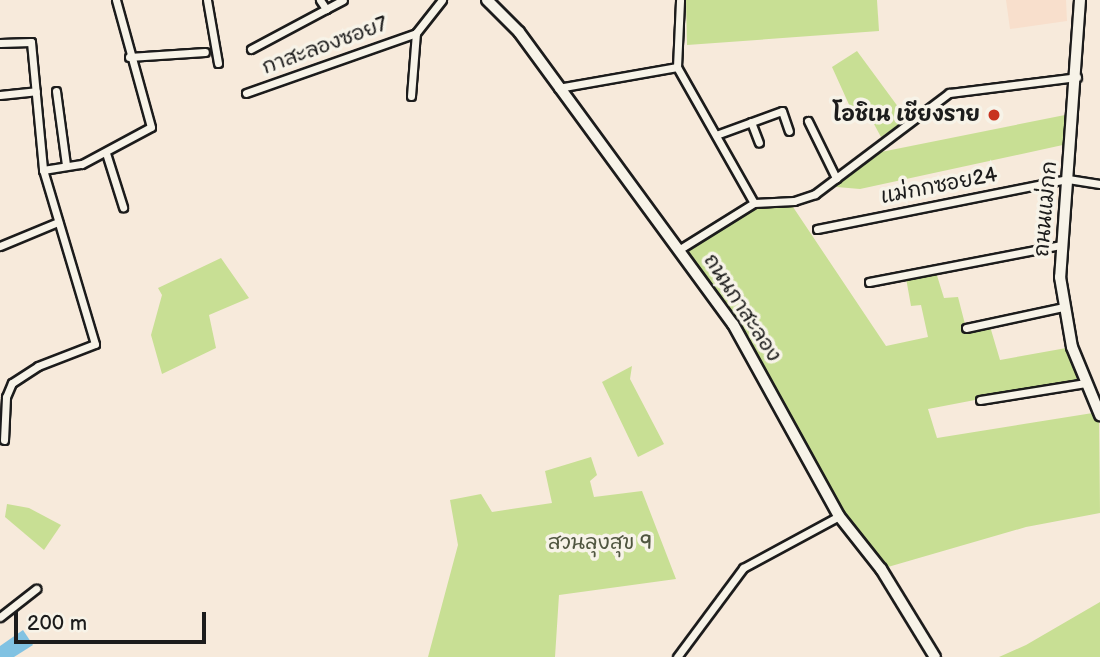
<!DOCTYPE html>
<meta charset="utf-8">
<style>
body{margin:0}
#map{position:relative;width:1100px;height:657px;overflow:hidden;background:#f7eadb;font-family:"Balsamiq Sans","Playpen Sans Thai",sans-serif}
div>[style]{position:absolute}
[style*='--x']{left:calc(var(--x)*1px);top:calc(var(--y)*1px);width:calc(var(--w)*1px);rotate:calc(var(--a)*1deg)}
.built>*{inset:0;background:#f8dfcc}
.green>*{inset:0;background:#c8df94}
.water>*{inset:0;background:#81c2e2}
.roads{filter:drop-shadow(2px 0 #1c1c1c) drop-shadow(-2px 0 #1c1c1c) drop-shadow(0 2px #1c1c1c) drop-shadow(0 -2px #1c1c1c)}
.street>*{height:7px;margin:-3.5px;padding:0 3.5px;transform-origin:3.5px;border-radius:3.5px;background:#f7f3e8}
.secondary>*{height:10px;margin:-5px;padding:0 5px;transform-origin:5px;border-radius:5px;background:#f7f3e8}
.dots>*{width:19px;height:19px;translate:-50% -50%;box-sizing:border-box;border:4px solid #f7f3e8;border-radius:50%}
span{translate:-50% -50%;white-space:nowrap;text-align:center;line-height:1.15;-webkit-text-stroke:7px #f7f3e8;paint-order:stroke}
.street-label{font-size:21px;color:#1c1c1c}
.poi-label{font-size:21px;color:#1c1c1c;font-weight:700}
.right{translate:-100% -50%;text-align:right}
.park-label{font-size:21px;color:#505640}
.scale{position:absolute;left:14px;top:612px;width:192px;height:32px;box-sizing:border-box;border:4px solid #1c1c1c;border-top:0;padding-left:9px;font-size:21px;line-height:24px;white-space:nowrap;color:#1c1c1c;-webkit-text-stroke:5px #f7f3e8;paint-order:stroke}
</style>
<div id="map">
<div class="built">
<div style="clip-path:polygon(1006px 0,1066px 0,1067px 21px,1010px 29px)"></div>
</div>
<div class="green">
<div style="clip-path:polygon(686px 0,877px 0,879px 31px,687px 45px)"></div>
<div style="clip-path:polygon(857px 51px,907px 119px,881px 137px,868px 113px,856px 120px,832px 67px)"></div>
<div style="clip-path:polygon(1075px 113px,1072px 143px,860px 189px,825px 186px,866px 155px)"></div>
<div style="clip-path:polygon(789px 201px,886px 346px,928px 337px,921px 305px,911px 306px,906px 278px,935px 269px,944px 298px,958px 297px,966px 328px,989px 323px,1000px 360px,1072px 347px,1084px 379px,928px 409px,937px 438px,1099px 412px,1100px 513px,1026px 527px,881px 569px,839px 516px,790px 424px,680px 249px,754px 203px)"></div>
<div style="clip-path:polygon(221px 258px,249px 298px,209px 315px,216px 348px,162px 374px,151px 335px,162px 295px,158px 288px)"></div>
<div style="clip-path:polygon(632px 366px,630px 379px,664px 444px,638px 457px,602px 382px)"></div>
<div style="clip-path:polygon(591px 457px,597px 475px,590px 481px,594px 497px,642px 491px,676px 579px,559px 595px,555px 657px,428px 657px,458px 545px,450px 500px,481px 494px,492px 512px,552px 503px,545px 471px)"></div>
<div style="clip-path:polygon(7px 504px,29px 508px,61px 525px,44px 550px,5px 517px)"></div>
<div style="clip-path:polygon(1100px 602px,1100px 657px,999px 657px,1026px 645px)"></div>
</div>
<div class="water">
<div style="clip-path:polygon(23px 630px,33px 645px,14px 657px,0 657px,0 646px)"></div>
</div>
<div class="roads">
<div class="street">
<div style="--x:207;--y:0;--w:64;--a:80.1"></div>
<div style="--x:320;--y:0;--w:11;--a:56"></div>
<div style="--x:326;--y:9;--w:19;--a:-28"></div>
<div style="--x:0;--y:43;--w:31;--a:-2"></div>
<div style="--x:31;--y:42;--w:129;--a:84.6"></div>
<div style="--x:251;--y:49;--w:85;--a:-28.1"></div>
<div style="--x:129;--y:57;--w:76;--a:-3.8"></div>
<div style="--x:677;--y:67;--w:156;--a:60.5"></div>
<div style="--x:558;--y:88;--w:121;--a:-10"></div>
<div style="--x:677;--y:67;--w:67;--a:-87.4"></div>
<div style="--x:56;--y:91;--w:75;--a:82.3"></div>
<div style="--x:246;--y:93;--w:180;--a:-19.4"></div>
<div style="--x:416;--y:33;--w:42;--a:-51.8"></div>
<div style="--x:0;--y:95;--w:36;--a:-6"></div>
<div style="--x:411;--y:96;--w:63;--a:-85.5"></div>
<div style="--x:808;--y:121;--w:64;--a:63.8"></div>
<div style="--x:751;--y:122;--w:22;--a:69"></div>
<div style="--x:716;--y:135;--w:70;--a:-20"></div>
<div style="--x:782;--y:111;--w:21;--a:71"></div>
<div style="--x:106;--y:153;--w:57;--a:72.5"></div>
<div style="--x:817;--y:229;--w:256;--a:-11.3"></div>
<div style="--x:1068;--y:179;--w:32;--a:9"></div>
<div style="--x:0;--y:246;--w:63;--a:-22.5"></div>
<div style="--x:680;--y:249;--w:87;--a:-31.9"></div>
<div style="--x:754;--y:203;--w:40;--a:-2.9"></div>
<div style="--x:794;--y:201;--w:22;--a:-18"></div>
<div style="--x:815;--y:194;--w:168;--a:-37"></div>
<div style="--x:949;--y:93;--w:129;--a:-7.1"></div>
<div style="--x:869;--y:282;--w:196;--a:-10.9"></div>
<div style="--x:966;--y:328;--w:99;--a:-12.2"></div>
<div style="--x:980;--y:400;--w:107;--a:-9.1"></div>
<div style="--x:4;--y:440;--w:43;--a:-87.3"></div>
<div style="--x:6;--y:397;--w:15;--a:-67"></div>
<div style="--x:12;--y:383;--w:31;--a:-33"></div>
<div style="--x:38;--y:366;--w:61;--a:-21.1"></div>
<div style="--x:95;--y:344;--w:182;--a:-106.6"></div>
<div style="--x:43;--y:170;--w:39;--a:-9"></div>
<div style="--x:82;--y:164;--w:78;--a:-28.2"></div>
<div style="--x:151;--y:127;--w:132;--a:-105.4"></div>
<div style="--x:0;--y:617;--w:46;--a:-37.9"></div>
<div style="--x:677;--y:657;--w:111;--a:-53.4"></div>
<div style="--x:743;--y:568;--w:109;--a:-28.4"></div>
</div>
<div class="secondary">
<div style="--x:487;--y:0;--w:45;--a:45"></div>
<div style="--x:519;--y:32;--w:362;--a:53.8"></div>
<div style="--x:733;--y:324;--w:219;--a:61.1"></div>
<div style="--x:839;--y:516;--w:68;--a:51.6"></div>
<div style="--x:881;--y:569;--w:103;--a:58.5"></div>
<div style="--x:1080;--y:0;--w:278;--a:94.1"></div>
<div style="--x:1060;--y:277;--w:71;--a:80.3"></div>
<div style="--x:1072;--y:347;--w:74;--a:67.6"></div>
</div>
</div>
<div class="dots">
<div style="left:994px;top:115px;background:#c8321e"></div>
</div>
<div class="street-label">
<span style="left:325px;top:46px;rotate:-20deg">กาสะลองซอย7</span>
<span style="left:939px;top:186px;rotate:-11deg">แม่กกซอย24</span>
<span style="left:1046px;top:209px;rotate:-85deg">ถนนแม่กก</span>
<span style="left:742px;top:308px;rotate:57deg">ถนนกาสะลอง</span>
</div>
<div class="poi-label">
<span class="right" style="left:980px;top:115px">โอชิเน เชียงราย</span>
</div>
<div class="park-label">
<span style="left:600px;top:543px">สวนลุงสุข 9</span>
</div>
<div class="scale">200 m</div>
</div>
